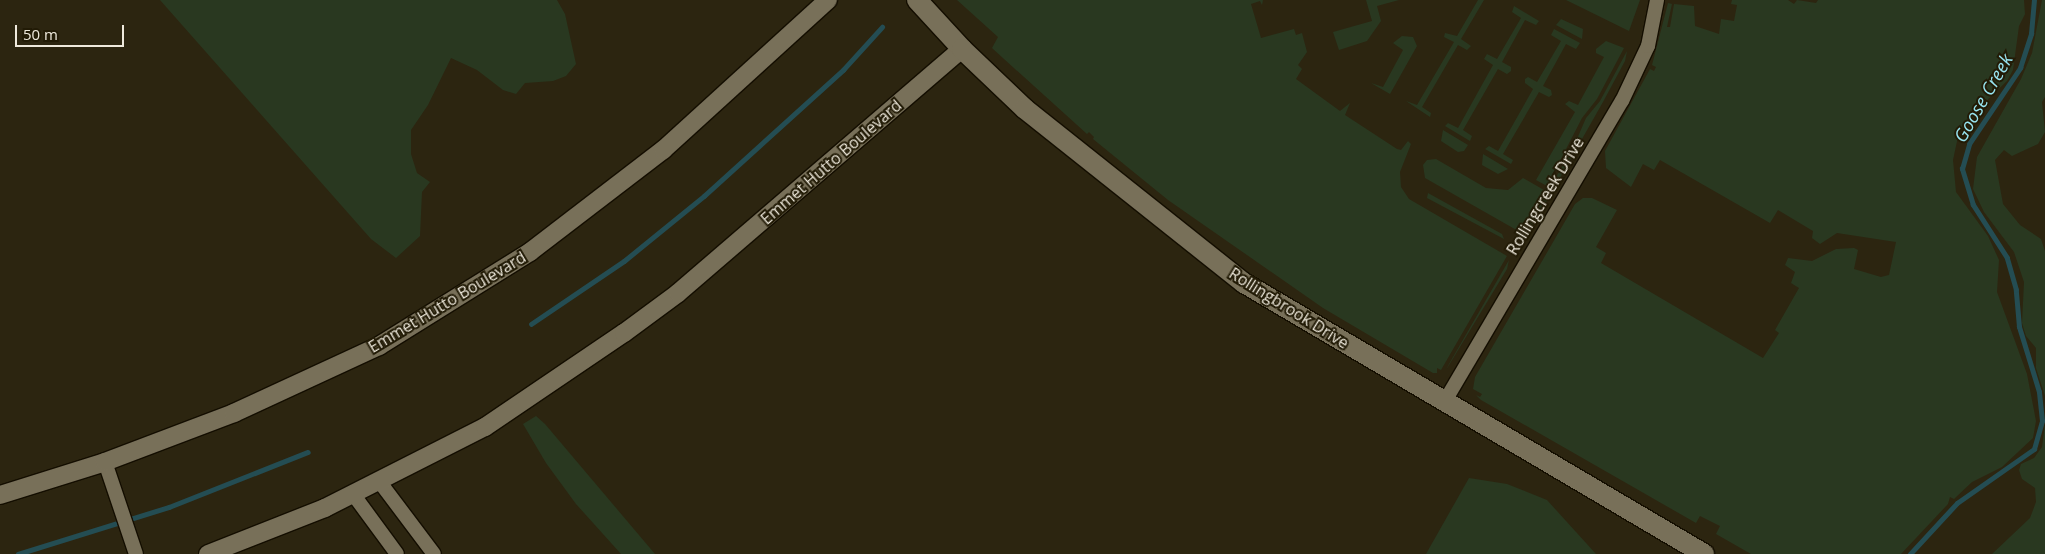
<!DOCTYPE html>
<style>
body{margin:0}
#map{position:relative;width:2045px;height:554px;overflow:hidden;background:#2c2510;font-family:"Open Sans",sans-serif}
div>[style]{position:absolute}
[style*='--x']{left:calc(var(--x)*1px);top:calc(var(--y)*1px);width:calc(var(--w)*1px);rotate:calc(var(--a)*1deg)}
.green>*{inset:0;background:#293820}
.stream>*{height:4.5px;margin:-2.25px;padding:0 2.25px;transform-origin:2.25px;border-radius:2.25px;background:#244d53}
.roads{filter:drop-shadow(1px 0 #140e00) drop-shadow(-1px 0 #140e00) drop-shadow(0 1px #140e00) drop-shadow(0 -1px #140e00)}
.minor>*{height:14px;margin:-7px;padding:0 7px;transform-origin:7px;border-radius:7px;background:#787059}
.tertiary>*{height:18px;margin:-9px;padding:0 9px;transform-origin:9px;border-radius:9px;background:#787059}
.secondary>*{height:20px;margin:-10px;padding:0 10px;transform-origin:10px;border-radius:10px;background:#787059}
span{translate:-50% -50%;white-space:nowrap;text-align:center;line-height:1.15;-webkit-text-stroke:4px #221b06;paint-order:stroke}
.street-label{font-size:16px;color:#eee9dc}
.water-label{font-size:18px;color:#98e4f0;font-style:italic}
.scale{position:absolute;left:15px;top:25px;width:109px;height:22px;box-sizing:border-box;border:2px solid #eee9dc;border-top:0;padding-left:6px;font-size:15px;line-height:18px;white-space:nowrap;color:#eee9dc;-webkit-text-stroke:4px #221b06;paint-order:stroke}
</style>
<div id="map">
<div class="green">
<div style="clip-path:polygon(160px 0,557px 0,565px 14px,576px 64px,566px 76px,553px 81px,525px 83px,516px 94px,503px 90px,477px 70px,451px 58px,428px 105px,411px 130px,411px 154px,417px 173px,430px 182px,422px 192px,420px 236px,396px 258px,371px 239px)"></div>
<div style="clip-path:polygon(957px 0,1263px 0,1262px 5px,1260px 1px,1251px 4px,1261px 38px,1294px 29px,1296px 35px,1302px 33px,1307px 52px,1298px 65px,1302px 69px,1296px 79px,1340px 111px,1350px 103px,1345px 115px,1397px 149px,1401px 150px,1408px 141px,1411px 144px,1400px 172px,1401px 187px,1409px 199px,1507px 256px,1441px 370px,1437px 368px,1437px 373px,1433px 373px,1323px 308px,1168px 200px,1093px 139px,1094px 137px,1089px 132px,1087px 134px,1004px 59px,992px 48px,998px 37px)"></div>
<div style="clip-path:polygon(1366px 0,1399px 0,1377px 6px,1381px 21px,1367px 41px,1339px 50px,1333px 32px,1372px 21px)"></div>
<div style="clip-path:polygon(1478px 0,1484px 0,1461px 39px,1471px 46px,1467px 50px,1458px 45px,1422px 107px,1431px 113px,1430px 117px,1406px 101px,1417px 105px,1454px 42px,1444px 37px,1445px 33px,1457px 36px)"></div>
<div style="clip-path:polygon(1566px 0,1640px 0,1629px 31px)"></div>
<div style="clip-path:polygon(1732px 0,1788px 0,1794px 4px,1797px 0,1816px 3px,1818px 0,2024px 0,2025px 14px,2019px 26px,2013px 70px,2007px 81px,1979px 108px,1969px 125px,1959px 132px,1953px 160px,1956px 192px,1988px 236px,1999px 260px,1997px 292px,2027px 374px,2036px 421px,2033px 438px,2002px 467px,1972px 482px,1954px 499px,1950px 497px,1948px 504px,1901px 554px,1751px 554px,1716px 534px,1720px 526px,1700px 516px,1696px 523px,1481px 400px,1476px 395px,1480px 397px,1482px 394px,1473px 389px,1475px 377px,1545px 256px,1575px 204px,1583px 198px,1592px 198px,1617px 210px,1596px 247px,1606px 253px,1601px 263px,1763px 358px,1779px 333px,1775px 330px,1799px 288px,1791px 283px,1795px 272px,1785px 265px,1788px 258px,1812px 261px,1836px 249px,1854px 248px,1858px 250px,1854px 269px,1881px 277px,1889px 275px,1896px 242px,1837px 233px,1820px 244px,1812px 238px,1813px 231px,1778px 210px,1770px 223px,1660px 160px,1654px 170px,1643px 164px,1631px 187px,1606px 168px,1605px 151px,1650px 69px,1654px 71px,1656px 67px,1652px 65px,1668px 3px,1672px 4px,1667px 27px,1670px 27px,1674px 4px,1694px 6px,1695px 26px,1719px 34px,1721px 19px,1734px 21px,1737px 5px,1731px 4px)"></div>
<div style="clip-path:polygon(2042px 0,2045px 0,2045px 97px,2042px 102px,2045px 132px,2038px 144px,2012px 156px,2004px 150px,1995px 160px,2003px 204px,2020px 225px,2041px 239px,2045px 251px,2045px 396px,2036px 368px,2036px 348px,2026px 336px,2022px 323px,2024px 282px,2014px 252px,1984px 212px,1973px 189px,1977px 157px,2021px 79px,2032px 53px)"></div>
<div style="clip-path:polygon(1514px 6px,1539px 21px,1536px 25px,1525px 20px,1502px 62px,1511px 67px,1511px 71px,1507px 74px,1498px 69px,1463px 130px,1472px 136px,1470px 141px,1445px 126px,1448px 123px,1458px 128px,1493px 65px,1484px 59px,1487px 54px,1497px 59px,1521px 18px,1512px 12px)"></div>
<div style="clip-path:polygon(1561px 19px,1583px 29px,1582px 39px,1556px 25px)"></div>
<div style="clip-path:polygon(1554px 29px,1580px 43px,1576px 49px,1566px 44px,1543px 86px,1551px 90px,1552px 95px,1549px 97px,1539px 92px,1503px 154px,1513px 160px,1511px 164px,1485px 149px,1489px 146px,1498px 151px,1533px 89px,1525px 83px,1525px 79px,1528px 77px,1537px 82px,1561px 41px,1551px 35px)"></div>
<div style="clip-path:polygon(1402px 36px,1413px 37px,1417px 46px,1390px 94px,1371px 83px,1383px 87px,1403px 50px,1393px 43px)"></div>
<div style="clip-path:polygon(1606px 41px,1624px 48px,1597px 99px,1582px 118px,1547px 186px,1536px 180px,1575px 112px,1565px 104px,1569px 101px,1578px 105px,1604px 57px,1596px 53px,1596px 49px)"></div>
<div style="clip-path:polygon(1627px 51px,1625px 61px,1603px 102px,1532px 227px,1524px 232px,1573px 148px,1586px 118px,1600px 101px)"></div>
<div style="clip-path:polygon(1443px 130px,1468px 145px,1464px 151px,1458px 152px,1441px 141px)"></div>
<div style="clip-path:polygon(1483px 154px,1508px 169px,1498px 174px,1482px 165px)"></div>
<div style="clip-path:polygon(1436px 159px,1486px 188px,1508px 190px,1523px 178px,1544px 190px,1520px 232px,1425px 178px,1423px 165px,1427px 160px)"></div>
<div style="clip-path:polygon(1428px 193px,1502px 234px,1504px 239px,1427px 198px)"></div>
<div style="clip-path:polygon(1509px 260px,1507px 269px,1446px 370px,1449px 364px)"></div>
<div style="clip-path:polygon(536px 416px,545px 424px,655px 554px,621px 554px,576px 504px,546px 463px,523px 424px)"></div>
<div style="clip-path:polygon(2045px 424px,2045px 554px,1992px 554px,2030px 518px,2036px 502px,2035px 488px,2022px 479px,2019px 470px,2021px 464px,2034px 458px,2042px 447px)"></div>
<div style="clip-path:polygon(1469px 478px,1507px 484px,1547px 500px,1596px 554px,1426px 554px)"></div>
</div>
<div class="stream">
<div style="--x:531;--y:324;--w:112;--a:-34.1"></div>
<div style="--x:624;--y:261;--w:103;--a:-39.1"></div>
<div style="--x:704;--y:196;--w:188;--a:-42.2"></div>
<div style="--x:843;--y:70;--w:58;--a:-47.8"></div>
<div style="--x:18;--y:554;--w:158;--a:-17.3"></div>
<div style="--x:169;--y:507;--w:149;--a:-21.6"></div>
<div style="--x:1910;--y:554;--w:69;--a:-47.3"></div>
<div style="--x:1957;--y:503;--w:94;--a:-35"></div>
<div style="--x:2034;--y:449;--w:29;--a:-74"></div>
<div style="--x:2042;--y:421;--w:29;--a:-96"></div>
<div style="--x:2039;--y:392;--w:68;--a:-107.1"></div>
<div style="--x:2019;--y:327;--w:37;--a:-95"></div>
<div style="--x:2016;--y:290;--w:33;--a:-106"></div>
<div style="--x:2007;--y:258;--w:63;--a:-122.7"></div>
<div style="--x:1973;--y:205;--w:38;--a:-107"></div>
<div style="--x:1962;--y:169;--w:26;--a:-74"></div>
<div style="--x:1969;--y:144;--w:92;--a:-56.1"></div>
<div style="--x:2020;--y:68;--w:36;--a:-72"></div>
<div style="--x:2031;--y:34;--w:34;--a:-85"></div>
</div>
<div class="roads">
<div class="minor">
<div style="--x:1445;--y:401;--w:348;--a:-59.5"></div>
<div style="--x:1622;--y:101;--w:61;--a:-64.7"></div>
<div style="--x:1648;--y:46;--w:47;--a:-78.9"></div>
<div style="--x:105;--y:462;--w:97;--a:71.4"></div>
<div style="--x:379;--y:481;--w:91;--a:53"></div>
<div style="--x:353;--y:494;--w:74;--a:53.7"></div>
</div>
<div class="tertiary">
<div style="--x:0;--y:495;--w:110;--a:-17.4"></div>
<div style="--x:105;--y:462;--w:138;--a:-20.8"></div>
<div style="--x:234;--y:413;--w:160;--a:-24.8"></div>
<div style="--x:379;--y:346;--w:178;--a:-31.9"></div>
<div style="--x:530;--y:252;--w:168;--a:-37.5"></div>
<div style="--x:663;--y:150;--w:223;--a:-42.3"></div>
<div style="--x:208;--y:554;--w:126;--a:-21.5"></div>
<div style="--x:325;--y:508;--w:179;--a:-26.9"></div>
<div style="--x:485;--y:427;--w:168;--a:-34.1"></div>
<div style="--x:624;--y:333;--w:67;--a:-36.5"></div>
<div style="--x:678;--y:293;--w:374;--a:-40.7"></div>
</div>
<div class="secondary">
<div style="--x:917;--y:0;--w:67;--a:47.4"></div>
<div style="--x:962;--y:49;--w:87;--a:43.6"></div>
<div style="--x:1025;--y:109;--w:280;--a:38.5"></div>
<div style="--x:1244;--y:283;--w:534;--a:30.5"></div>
</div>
</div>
<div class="street-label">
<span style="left:831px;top:162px;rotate:-41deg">Emmet Hutto Boulevard</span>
<span style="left:1545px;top:196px;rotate:-59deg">Rollingcreek Drive</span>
<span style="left:447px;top:302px;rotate:-31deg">Emmet Hutto Boulevard</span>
<span style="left:1289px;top:308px;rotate:32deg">Rollingbrook Drive</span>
</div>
<div class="water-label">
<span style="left:1983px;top:98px;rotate:-60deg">Goose Creek</span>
</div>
<div class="scale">50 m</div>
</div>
